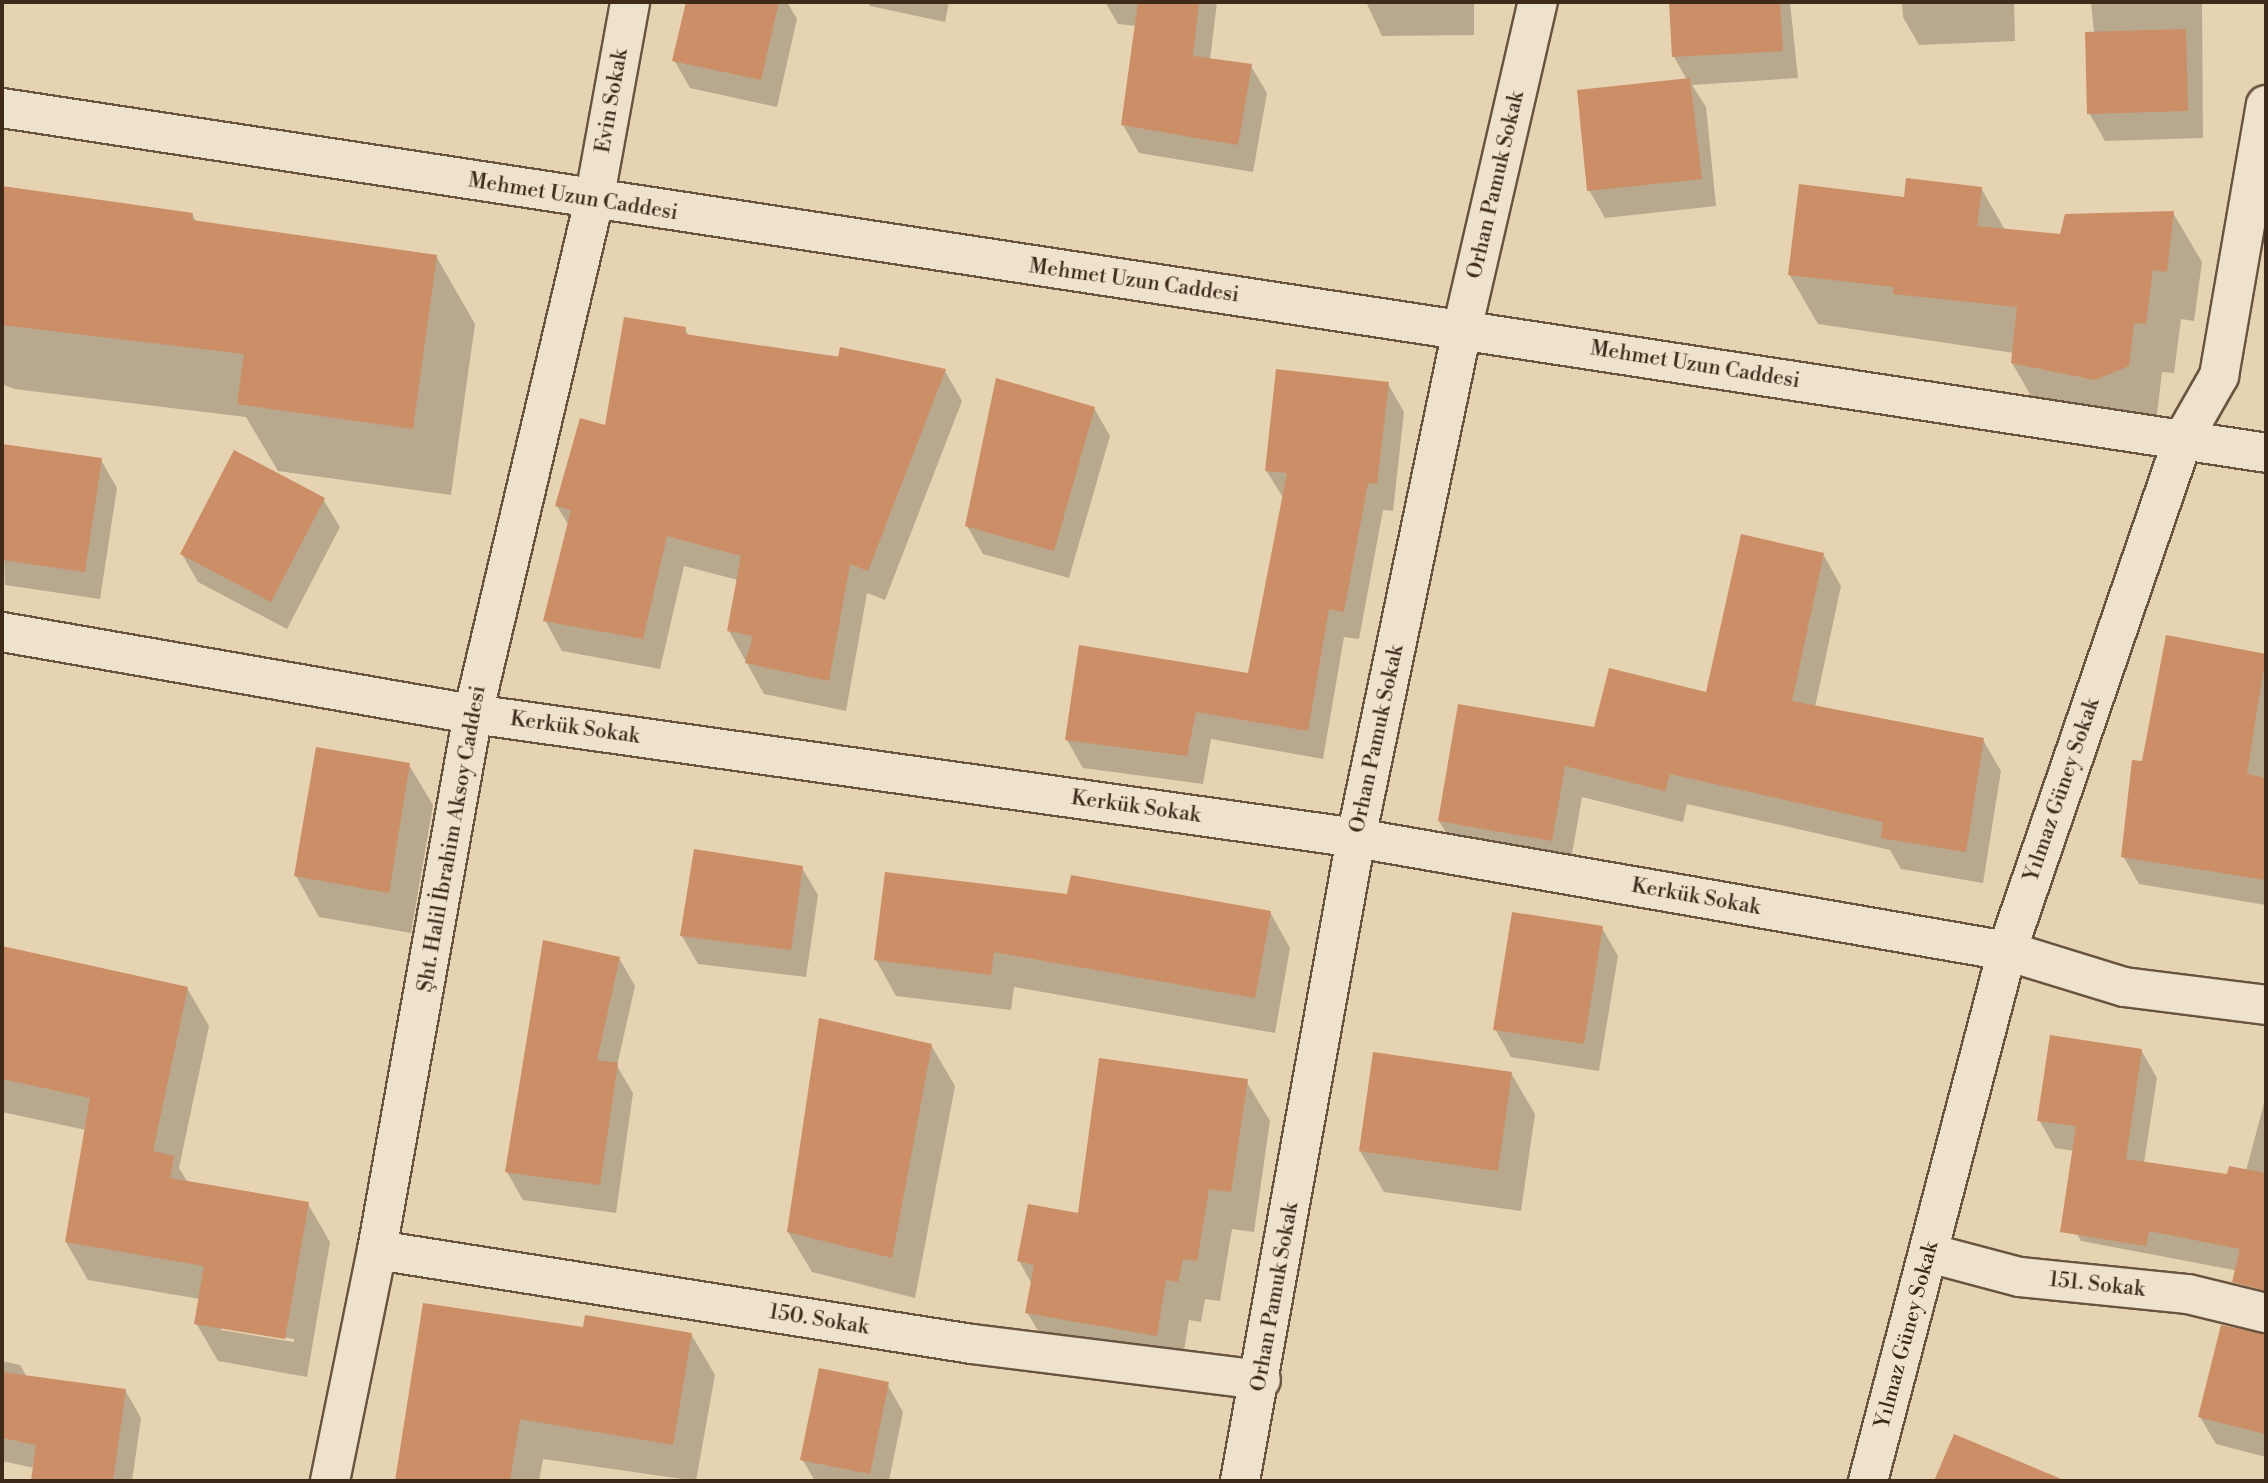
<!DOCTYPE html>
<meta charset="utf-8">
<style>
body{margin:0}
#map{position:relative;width:2268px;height:1483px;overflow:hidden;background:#e6d3b2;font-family:"Libre Bodoni",serif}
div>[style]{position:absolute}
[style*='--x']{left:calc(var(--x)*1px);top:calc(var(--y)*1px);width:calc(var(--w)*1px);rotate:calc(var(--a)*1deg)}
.shadow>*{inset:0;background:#0003}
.building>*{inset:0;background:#cc8e66}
.roads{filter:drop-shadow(2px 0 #695440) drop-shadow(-2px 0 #695440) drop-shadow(0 2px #695440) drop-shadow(0 -2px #695440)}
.minor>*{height:38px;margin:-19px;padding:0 19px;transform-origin:19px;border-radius:19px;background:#efe2cd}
span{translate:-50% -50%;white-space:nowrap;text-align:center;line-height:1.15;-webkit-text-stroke:7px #efe2cd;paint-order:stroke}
.street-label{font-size:21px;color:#3f2a1a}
.frame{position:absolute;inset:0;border:4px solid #3f2a1a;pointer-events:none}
</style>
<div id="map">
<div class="shadow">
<div style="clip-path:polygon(688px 2px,787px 2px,797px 19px,777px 107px,690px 88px,674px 60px)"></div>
<div style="clip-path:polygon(868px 2px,949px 2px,945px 22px,870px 6px)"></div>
<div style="clip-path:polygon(1105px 2px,1217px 2px,1210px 60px,1251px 66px,1267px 93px,1253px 172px,1139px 153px,1123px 125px,1137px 26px,1118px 24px)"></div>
<div style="clip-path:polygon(1366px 2px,1474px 2px,1474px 35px,1382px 36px)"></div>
<div style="clip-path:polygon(1671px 2px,1790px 2px,1798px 78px,1692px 85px,1706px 107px,1716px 206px,1605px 218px,1589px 190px,1687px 80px,1674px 57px)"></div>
<div style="clip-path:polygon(1902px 2px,2014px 2px,2015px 41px,1919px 45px,1903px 17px)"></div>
<div style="clip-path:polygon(2091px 2px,2202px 2px,2203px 138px,2105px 141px,2089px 113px,2094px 33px)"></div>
<div style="clip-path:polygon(2px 188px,192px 214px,197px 223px,436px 256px,475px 324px,451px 495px,278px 471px,246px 417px,14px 389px,2px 384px)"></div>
<div style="clip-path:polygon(1981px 188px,2005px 230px,2061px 235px,2173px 213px,2202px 262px,2194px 321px,2181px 319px,2174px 373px,2162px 372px,2156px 422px,2041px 413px,2012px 363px,2014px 353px,1818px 324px,1789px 274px,1906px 198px)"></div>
<div style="clip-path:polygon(685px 329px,689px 336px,945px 371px,962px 401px,885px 600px,867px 593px,846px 711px,764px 694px,729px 631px,738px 580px,684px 566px,660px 669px,562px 651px,545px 620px,569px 526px,557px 506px,607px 427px)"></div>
<div style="clip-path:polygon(1388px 384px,1404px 412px,1393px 511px,1383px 510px,1359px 639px,1344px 637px,1323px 759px,1211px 739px,1203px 784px,1083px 768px,1067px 740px,1249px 675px,1283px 498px,1266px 470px)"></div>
<div style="clip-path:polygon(1094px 408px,1110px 436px,1069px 578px,983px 554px,967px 526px)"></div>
<div style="clip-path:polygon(6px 446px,101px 460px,117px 488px,100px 599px,5px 585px,2px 472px)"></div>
<div style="clip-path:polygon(323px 499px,340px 527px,287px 629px,198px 582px,182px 554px)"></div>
<div style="clip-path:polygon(1823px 554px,1841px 586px,1815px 707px,1983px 740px,2001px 771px,1983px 883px,1901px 869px,1890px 850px,1687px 804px,1683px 822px,1582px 797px,1569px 871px,1458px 852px,1439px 821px,1595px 729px,1707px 694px)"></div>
<div style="clip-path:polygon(2167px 637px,2266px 656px,2266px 905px,2139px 884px,2123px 856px)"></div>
<div style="clip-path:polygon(409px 765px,433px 805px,411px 933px,319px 917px,296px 876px)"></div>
<div style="clip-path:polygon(802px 868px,818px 895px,806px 977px,698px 964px,682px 936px)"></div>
<div style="clip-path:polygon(1069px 896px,1270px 912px,1290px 948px,1275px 1033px,1014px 987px,1011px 1010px,896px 996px,876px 960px)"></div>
<div style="clip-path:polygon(1602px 928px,1618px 956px,1599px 1071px,1511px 1057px,1495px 1029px)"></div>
<div style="clip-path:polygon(evenodd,2px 948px,187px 988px,209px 1026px,179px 1168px,188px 1183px,308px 1204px,330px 1242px,307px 1377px,218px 1361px,196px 1323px,200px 1299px,88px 1280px,66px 1242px,86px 1130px,2px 1112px,2px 948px,221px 1326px,294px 1339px,294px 1342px,221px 1330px,221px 1326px)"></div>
<div style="clip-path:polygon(619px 958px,635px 986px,617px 1066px,633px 1093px,616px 1213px,523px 1200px,507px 1172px)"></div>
<div style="clip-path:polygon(931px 1045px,955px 1086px,915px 1298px,812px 1272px,788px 1232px)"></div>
<div style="clip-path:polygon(2141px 1050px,2157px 1078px,2144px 1163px,2228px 1176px,2246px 1171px,2266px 1096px,2266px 1276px,2081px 1241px,2065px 1213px,2074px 1151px,2055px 1148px,2039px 1120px)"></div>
<div style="clip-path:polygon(1511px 1073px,1535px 1114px,1521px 1211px,1384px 1192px,1360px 1151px)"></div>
<div style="clip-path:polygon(1246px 1081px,1270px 1121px,1254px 1232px,1232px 1229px,1220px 1301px,1205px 1299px,1201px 1322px,1189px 1320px,1180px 1376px,1051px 1353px,1027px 1312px,1032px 1284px,1019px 1261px)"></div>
<div style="clip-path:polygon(424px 1305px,584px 1329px,691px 1334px,715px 1375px,696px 1481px,543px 1459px,539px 1481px,397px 1481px)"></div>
<div style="clip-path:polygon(2223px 1327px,2266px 1335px,2266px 1457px,2216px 1444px,2200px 1417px)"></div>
<div style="clip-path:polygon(2px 1361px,20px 1365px,27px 1377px,125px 1390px,141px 1418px,132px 1481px,93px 1481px,2px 1461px)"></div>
<div style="clip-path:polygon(887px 1384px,903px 1412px,889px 1481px,815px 1481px,802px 1459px)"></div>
<div style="clip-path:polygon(1955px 1436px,2056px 1478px,2058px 1481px,1936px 1481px)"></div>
</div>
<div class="building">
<div style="clip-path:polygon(686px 2px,779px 2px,761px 80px,672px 61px)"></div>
<div style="clip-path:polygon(1138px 2px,1199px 2px,1193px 56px,1252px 64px,1238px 145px,1121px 125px)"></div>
<div style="clip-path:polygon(1669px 2px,1780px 2px,1783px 51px,1672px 57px)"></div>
<div style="clip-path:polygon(2186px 29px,2188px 111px,2087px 114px,2085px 32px)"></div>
<div style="clip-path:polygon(1690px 78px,1702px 179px,1587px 191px,1577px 90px)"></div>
<div style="clip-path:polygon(1906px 178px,1982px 187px,1977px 226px,2060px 234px,2065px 214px,2174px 211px,2167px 272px,2153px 270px,2146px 324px,2134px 323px,2129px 366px,2095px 380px,2011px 363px,2017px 307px,1893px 294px,1894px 287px,1788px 275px,1799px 184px,1904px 197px)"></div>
<div style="clip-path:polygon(2px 186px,193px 213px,192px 220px,437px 255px,413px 429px,237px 404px,244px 354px,2px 325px)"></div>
<div style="clip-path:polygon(624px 317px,686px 327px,685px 334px,838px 357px,840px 347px,946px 369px,868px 571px,850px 564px,829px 681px,745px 663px,753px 636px,727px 631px,741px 556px,667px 536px,643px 639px,543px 621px,571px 510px,555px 506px,580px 418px,605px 425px)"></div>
<div style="clip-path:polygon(1276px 369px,1389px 382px,1377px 484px,1368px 483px,1344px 612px,1329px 609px,1308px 731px,1196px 712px,1187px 756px,1065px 740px,1079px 645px,1248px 673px,1287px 473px,1265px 471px)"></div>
<div style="clip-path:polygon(996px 378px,1095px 407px,1054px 551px,965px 526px)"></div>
<div style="clip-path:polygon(2px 444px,102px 458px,85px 572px,2px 560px)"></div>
<div style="clip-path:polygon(234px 450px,325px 498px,271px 602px,180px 554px)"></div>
<div style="clip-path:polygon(1741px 534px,1824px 553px,1792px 701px,1984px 738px,1966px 852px,1881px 838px,1883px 822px,1670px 774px,1665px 791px,1565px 766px,1552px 841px,1438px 821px,1458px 704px,1594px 727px,1609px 668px,1706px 692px)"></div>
<div style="clip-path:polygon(2166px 635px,2266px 654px,2247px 774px,2266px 778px,2266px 880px,2121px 857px,2132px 760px,2142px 761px)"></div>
<div style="clip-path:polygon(316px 747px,410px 763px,389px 893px,294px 876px)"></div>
<div style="clip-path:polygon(694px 849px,803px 866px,791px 950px,680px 936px)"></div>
<div style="clip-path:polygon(885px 872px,1067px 894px,1071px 875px,1271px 911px,1255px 998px,994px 952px,991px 975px,874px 960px)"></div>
<div style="clip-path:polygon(1512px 912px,1603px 926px,1584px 1044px,1493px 1030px)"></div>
<div style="clip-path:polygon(543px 940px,620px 957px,597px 1060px,618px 1063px,600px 1185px,505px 1172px)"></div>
<div style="clip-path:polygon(2px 946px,188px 987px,153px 1151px,174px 1156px,170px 1178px,309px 1202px,285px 1339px,194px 1324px,204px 1266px,65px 1242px,90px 1098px,2px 1079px)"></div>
<div style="clip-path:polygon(819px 1018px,932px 1044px,892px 1258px,787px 1232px)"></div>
<div style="clip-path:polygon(2050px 1035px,2142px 1049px,2126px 1159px,2227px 1174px,2229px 1166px,2266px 1173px,2266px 1291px,2232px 1282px,2240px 1249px,2149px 1231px,2146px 1246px,2060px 1232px,2076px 1126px,2037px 1121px)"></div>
<div style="clip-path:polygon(1373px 1052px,1512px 1072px,1498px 1171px,1359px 1151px)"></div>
<div style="clip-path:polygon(1099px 1058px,1248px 1079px,1231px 1192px,1209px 1189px,1197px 1261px,1183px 1259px,1178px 1282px,1166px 1280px,1157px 1336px,1025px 1313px,1034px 1265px,1017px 1261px,1028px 1204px,1078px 1213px)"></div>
<div style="clip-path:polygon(423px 1303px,583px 1327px,585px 1315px,692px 1333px,673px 1445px,520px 1419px,510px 1481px,395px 1481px)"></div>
<div style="clip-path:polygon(2221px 1325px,2266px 1334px,2266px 1434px,2198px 1417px)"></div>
<div style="clip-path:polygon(819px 1368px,889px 1382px,870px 1474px,800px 1460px)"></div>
<div style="clip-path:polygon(2px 1372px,126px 1389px,113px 1481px,31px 1481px,36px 1445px,2px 1438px)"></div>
<div style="clip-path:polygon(1954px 1434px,2066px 1481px,1934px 1481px)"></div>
</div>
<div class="roads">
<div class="minor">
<div style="--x:2;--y:108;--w:2290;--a:8.66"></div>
<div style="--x:2;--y:632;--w:478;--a:9.9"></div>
<div style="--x:473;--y:714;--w:892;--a:7.99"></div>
<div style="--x:1356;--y:838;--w:661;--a:9.85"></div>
<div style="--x:2007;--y:951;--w:122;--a:17.1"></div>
<div style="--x:2124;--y:987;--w:143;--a:7.2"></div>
<div style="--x:377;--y:1250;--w:602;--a:8.98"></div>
<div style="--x:972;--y:1344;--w:291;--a:7.1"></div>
<div style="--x:1929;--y:1253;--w:94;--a:14.8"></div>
<div style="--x:2020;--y:1277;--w:169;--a:5.8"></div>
<div style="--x:2188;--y:1294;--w:80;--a:13.7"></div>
<div style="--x:330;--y:1481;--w:236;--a:-78.5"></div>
<div style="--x:377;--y:1250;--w:545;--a:-79.85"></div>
<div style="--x:473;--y:714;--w:527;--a:-76.73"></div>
<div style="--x:594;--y:201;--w:202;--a:-79.7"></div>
<div style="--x:1240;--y:1481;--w:653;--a:-79.77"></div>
<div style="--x:1356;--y:838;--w:519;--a:-78.21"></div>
<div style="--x:1462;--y:330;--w:337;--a:-77"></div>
<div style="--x:1868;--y:1481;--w:548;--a:-75.3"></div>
<div style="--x:2007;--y:951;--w:541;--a:-71.03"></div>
<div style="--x:2183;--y:439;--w:73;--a:-60.3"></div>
<div style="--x:2219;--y:376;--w:275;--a:-80.2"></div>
</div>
</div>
<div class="street-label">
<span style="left:612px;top:101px;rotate:-80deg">Evin Sokak</span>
<span style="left:1496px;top:185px;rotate:-77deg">Orhan Pamuk Sokak</span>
<span style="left:573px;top:197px;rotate:9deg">Mehmet Uzun Caddesi</span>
<span style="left:1134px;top:281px;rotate:8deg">Mehmet Uzun Caddesi</span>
<span style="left:1695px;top:365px;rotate:9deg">Mehmet Uzun Caddesi</span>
<span style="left:575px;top:728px;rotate:8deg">Kerkük Sokak</span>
<span style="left:1377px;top:739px;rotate:-78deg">Orhan Pamuk Sokak</span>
<span style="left:2062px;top:790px;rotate:-71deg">Yılmaz Güney Sokak</span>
<span style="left:1136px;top:807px;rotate:8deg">Kerkük Sokak</span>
<span style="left:452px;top:839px;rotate:-80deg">Şht. Halil İbrahim Aksoy Caddesi</span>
<span style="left:1696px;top:897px;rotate:10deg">Kerkük Sokak</span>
<span style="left:2097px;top:1285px;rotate:6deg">151. Sokak</span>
<span style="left:1275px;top:1297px;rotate:-80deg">Orhan Pamuk Sokak</span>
<span style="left:819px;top:1320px;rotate:9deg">150. Sokak</span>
<span style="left:1907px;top:1335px;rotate:-75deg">Yılmaz Güney Sokak</span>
</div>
<div class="frame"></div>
</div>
